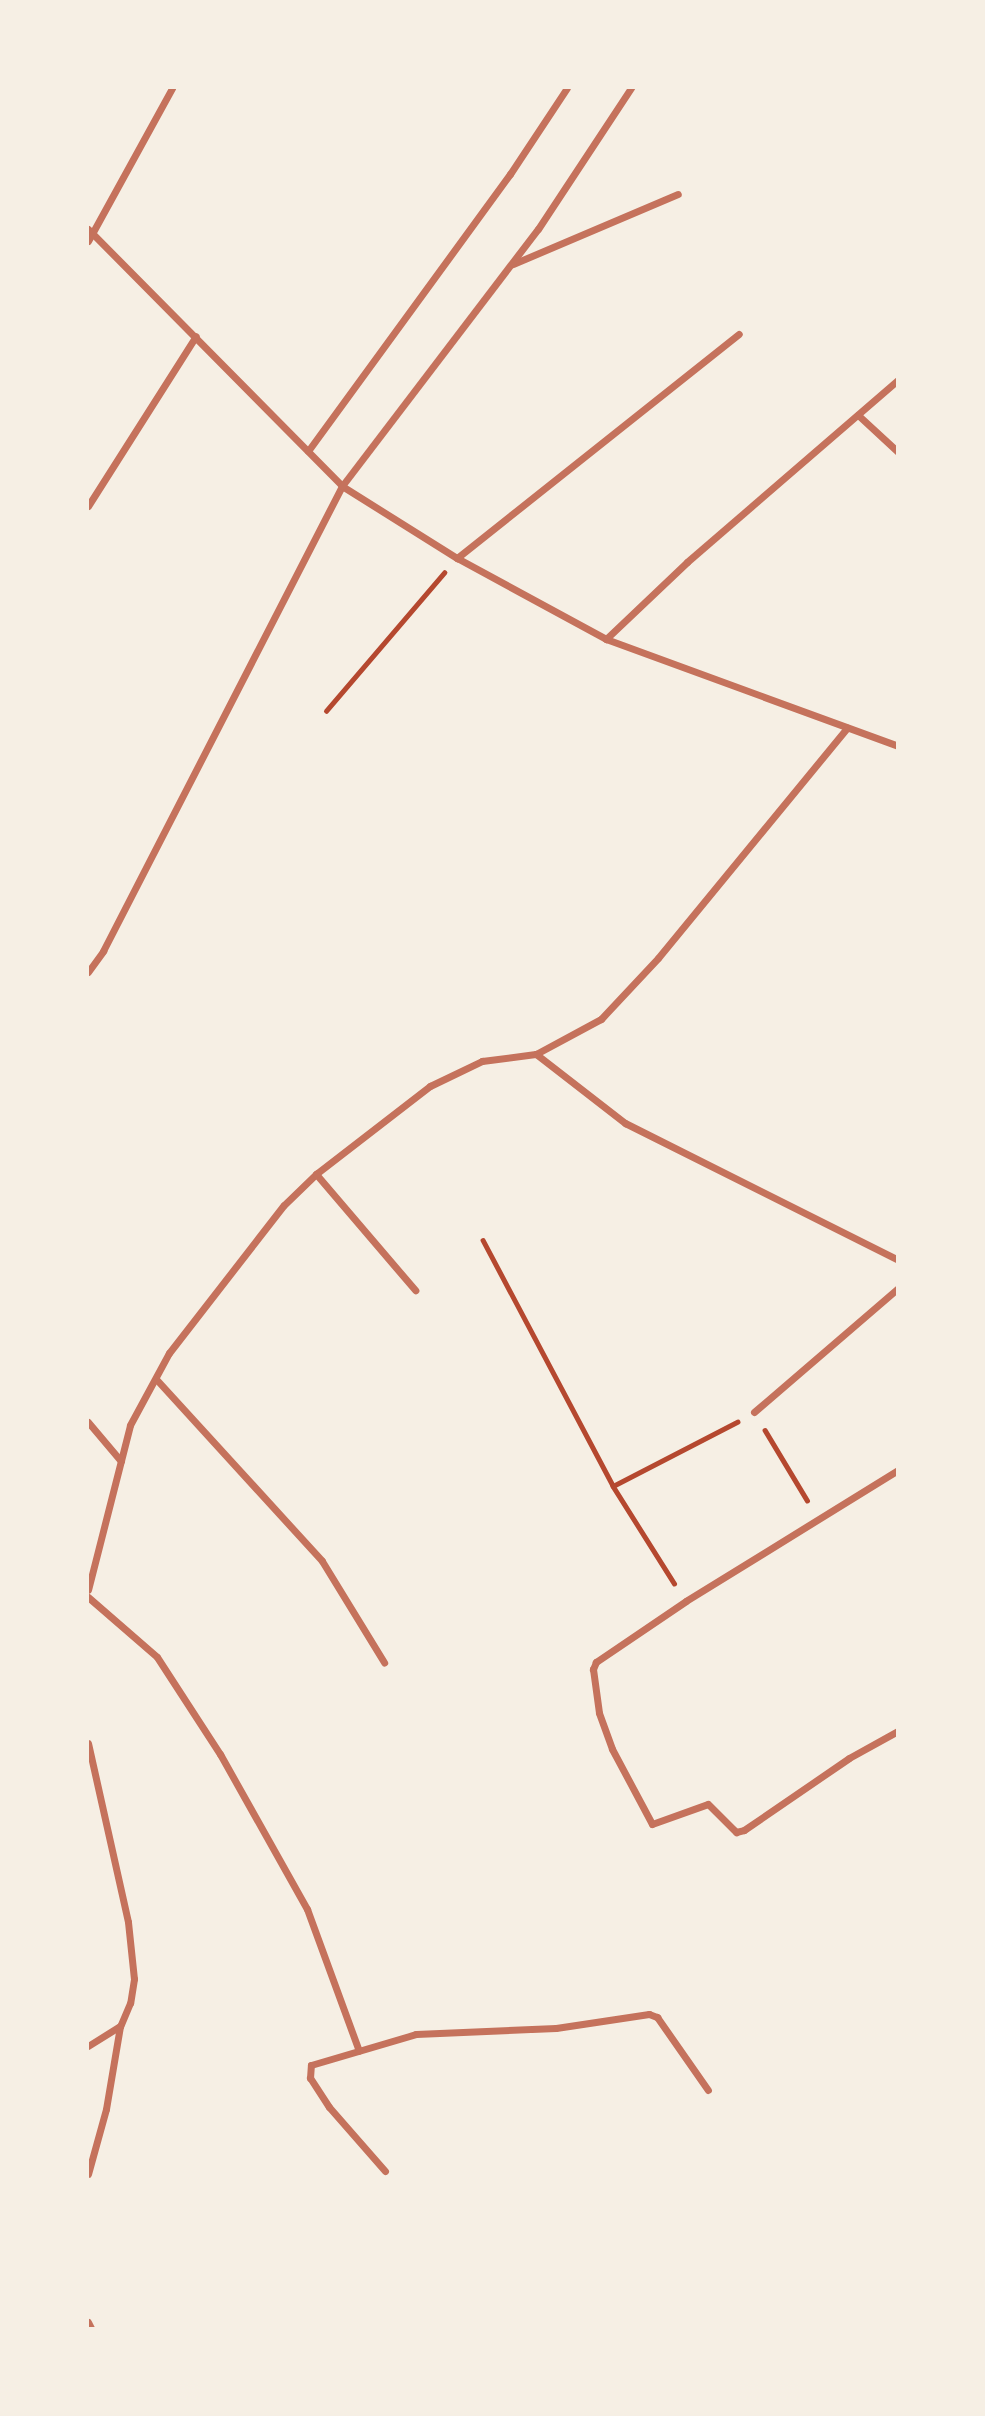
<!DOCTYPE html>
<style>
body{margin:0}
#map{position:relative;width:985px;height:2416px;overflow:hidden;background:#f6efe4;font-family:Signika,sans-serif}
div>[style]{position:absolute}
[style*='--x']{left:calc(var(--x)*1px);top:calc(var(--y)*1px);width:calc(var(--w)*1px);rotate:calc(var(--a)*1deg)}
.path>*{height:4.5px;margin:-2.25px;padding:0 2.25px;transform-origin:2.25px;border-radius:2.25px;background:#b5482f}
.minor>*{height:7px;margin:-3.5px;padding:0 3.5px;transform-origin:3.5px;border-radius:3.5px;background:#c5725c}
span{translate:-50% -50%;white-space:nowrap;text-align:center;line-height:1.15;-webkit-text-stroke:7px #f6efe4;paint-order:stroke}
.frame{position:absolute;inset:0;border:89px solid #f6efe4;pointer-events:none}
</style>
<div id="map">
<div class="path">
<div style="--x:326;--y:711;--w:182;--a:-49.5"></div>
<div style="--x:483;--y:1240;--w:278;--a:62.1"></div>
<div style="--x:613;--y:1486;--w:115;--a:57.8"></div>
<div style="--x:765;--y:1430;--w:82;--a:59"></div>
<div style="--x:613;--y:1486;--w:140;--a:-27.3"></div>
</div>
<div class="minor">
<div style="--x:88;--y:229;--w:361;--a:45.3"></div>
<div style="--x:342;--y:486;--w:136;--a:32.1"></div>
<div style="--x:457;--y:558;--w:170;--a:28.5"></div>
<div style="--x:606;--y:639;--w:311;--a:20.1"></div>
<div style="--x:88;--y:241;--w:175;--a:-61.2"></div>
<div style="--x:513;--y:264;--w:179;--a:-23"></div>
<div style="--x:858;--y:415;--w:54;--a:42.8"></div>
<div style="--x:308;--y:451;--w:343;--a:-53.9"></div>
<div style="--x:510;--y:174;--w:103;--a:-56.5"></div>
<div style="--x:88;--y:506;--w:201;--a:-57.6"></div>
<div style="--x:457;--y:558;--w:360;--a:-38.5"></div>
<div style="--x:606;--y:639;--w:112;--a:-43.5"></div>
<div style="--x:687;--y:562;--w:279;--a:-40.8"></div>
<div style="--x:88;--y:972;--w:26;--a:-54"></div>
<div style="--x:103;--y:951;--w:523;--a:-62.8"></div>
<div style="--x:342;--y:486;--w:323;--a:-52.7"></div>
<div style="--x:538;--y:229;--w:169;--a:-56.6"></div>
<div style="--x:536;--y:1054;--w:113;--a:37.8"></div>
<div style="--x:625;--y:1123;--w:305;--a:26.6"></div>
<div style="--x:316;--y:1174;--w:153;--a:49.5"></div>
<div style="--x:156;--y:1379;--w:246;--a:47.6"></div>
<div style="--x:322;--y:1561;--w:119;--a:58.5"></div>
<div style="--x:754;--y:1412;--w:190;--a:-40.7"></div>
<div style="--x:88;--y:1422;--w:51;--a:49.8"></div>
<div style="--x:898;--y:1470;--w:249;--a:148.3"></div>
<div style="--x:686;--y:1601;--w:109;--a:145.9"></div>
<div style="--x:596;--y:1662;--w:8;--a:113"></div>
<div style="--x:593;--y:1669;--w:44;--a:82.2"></div>
<div style="--x:599;--y:1713;--w:38;--a:70"></div>
<div style="--x:612;--y:1749;--w:85;--a:61.9"></div>
<div style="--x:652;--y:1824;--w:59;--a:-19.7"></div>
<div style="--x:708;--y:1804;--w:40;--a:45"></div>
<div style="--x:736;--y:1832;--w:8;--a:-14"></div>
<div style="--x:744;--y:1830;--w:127;--a:-34.4"></div>
<div style="--x:849;--y:1758;--w:56;--a:-28.9"></div>
<div style="--x:88;--y:1590;--w:170;--a:-75.7"></div>
<div style="--x:130;--y:1425;--w:82;--a:-61.6"></div>
<div style="--x:169;--y:1353;--w:187;--a:-52.2"></div>
<div style="--x:284;--y:1205;--w:45;--a:-44.1"></div>
<div style="--x:316;--y:1174;--w:144;--a:-37.7"></div>
<div style="--x:430;--y:1086;--w:58;--a:-25.7"></div>
<div style="--x:482;--y:1061;--w:54;--a:-7.4"></div>
<div style="--x:536;--y:1054;--w:74;--a:-28.3"></div>
<div style="--x:601;--y:1019;--w:83;--a:-46.9"></div>
<div style="--x:658;--y:958;--w:298;--a:-50.6"></div>
<div style="--x:88;--y:1597;--w:91;--a:41"></div>
<div style="--x:157;--y:1657;--w:116;--a:57"></div>
<div style="--x:220;--y:1754;--w:178;--a:60.7"></div>
<div style="--x:307;--y:1909;--w:151;--a:69.9"></div>
<div style="--x:88;--y:1743;--w:183;--a:77.4"></div>
<div style="--x:128;--y:1922;--w:57;--a:84"></div>
<div style="--x:134;--y:1979;--w:24;--a:99"></div>
<div style="--x:130;--y:2003;--w:25;--a:113"></div>
<div style="--x:120;--y:2026;--w:38;--a:148"></div>
<div style="--x:385;--y:2171;--w:85;--a:-131.2"></div>
<div style="--x:329;--y:2107;--w:35;--a:-123"></div>
<div style="--x:310;--y:2078;--w:13;--a:-86"></div>
<div style="--x:311;--y:2065;--w:109;--a:-16.4"></div>
<div style="--x:416;--y:2034;--w:140;--a:-2.5"></div>
<div style="--x:556;--y:2028;--w:94;--a:-8.6"></div>
<div style="--x:649;--y:2014;--w:9;--a:21"></div>
<div style="--x:657;--y:2017;--w:89;--a:55.1"></div>
<div style="--x:88;--y:2174;--w:67;--a:-74.5"></div>
<div style="--x:106;--y:2109;--w:84;--a:-80.4"></div>
<div style="--x:88;--y:2322;--w:7;--a:63"></div>
</div>
<div class="frame"></div>
</div>
